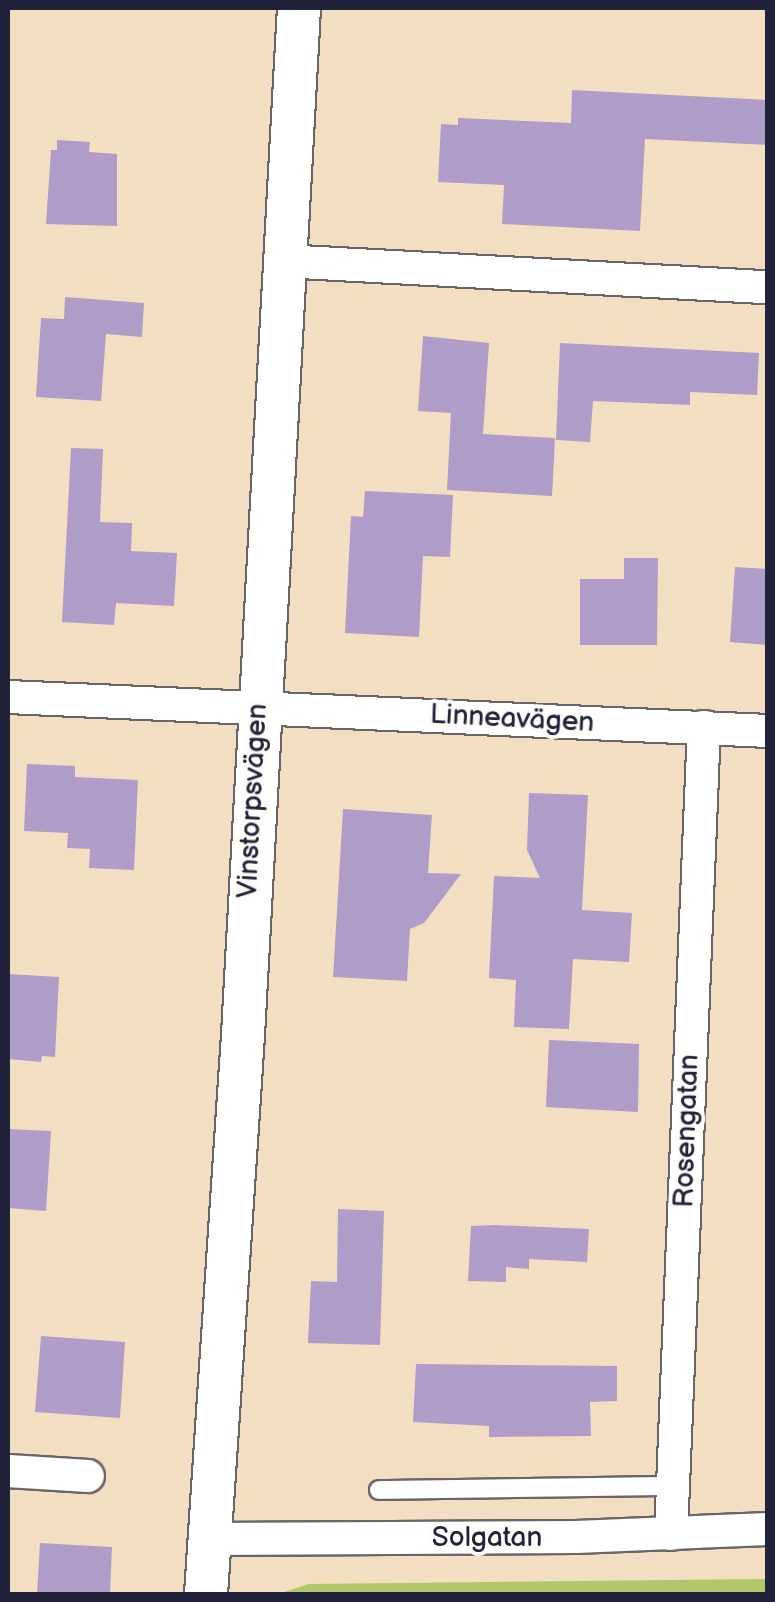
<!DOCTYPE html>
<meta charset="utf-8">
<style>
body{margin:0}
#map{position:relative;width:775px;height:1602px;overflow:hidden;background:#f2dfc1;font-family:"Balsamiq Sans",sans-serif}
div>[style]{position:absolute}
[style*='--x']{left:calc(var(--x)*1px);top:calc(var(--y)*1px);width:calc(var(--w)*1px);rotate:calc(var(--a)*1deg)}
.green>*{inset:0;background:#b0c76c}
.building>*{inset:0;background:#af9cc8}
.roads{filter:drop-shadow(2px 0 #6b646a) drop-shadow(-2px 0 #6b646a) drop-shadow(0 2px #6b646a) drop-shadow(0 -2px #6b646a)}
.service>*{height:18px;margin:-9px;padding:0 9px;transform-origin:9px;border-radius:9px;background:#fff}
.minor>*{height:32px;margin:-16px;padding:0 16px;transform-origin:16px;border-radius:16px;background:#fff}
.tertiary>*{height:42px;margin:-21px;padding:0 21px;transform-origin:21px;border-radius:21px;background:#fff}
span{translate:-50% -50%;white-space:nowrap;text-align:center;line-height:1.15;-webkit-text-stroke:8px #fdfcf7;paint-order:stroke}
.street-label{font-size:28px;color:#22223b}
.frame{position:absolute;inset:0;border:10px solid #22223b;pointer-events:none}
</style>
<div id="map">
<div class="green">
<div style="clip-path:polygon(768px 1579px,767px 1594px,278px 1594px,309px 1584px)"></div>
</div>
<div class="building">
<div style="clip-path:polygon(572px 90px,768px 100px,768px 145px,645px 139px,640px 231px,502px 224px,504px 185px,438px 182px,441px 124px,458px 125px,458px 118px,571px 123px)"></div>
<div style="clip-path:polygon(57px 140px,90px 142px,89px 152px,117px 154px,117px 226px,46px 224px,51px 150px,57px 150px)"></div>
<div style="clip-path:polygon(65px 297px,144px 303px,142px 337px,106px 334px,101px 401px,36px 397px,41px 318px,64px 319px)"></div>
<div style="clip-path:polygon(423px 336px,489px 343px,483px 434px,555px 438px,552px 496px,447px 490px,451px 413px,418px 411px)"></div>
<div style="clip-path:polygon(560px 343px,759px 353px,757px 395px,690px 392px,690px 405px,593px 401px,590px 442px,556px 440px)"></div>
<div style="clip-path:polygon(71px 448px,103px 449px,100px 522px,132px 523px,131px 551px,177px 553px,174px 606px,116px 603px,114px 625px,62px 622px)"></div>
<div style="clip-path:polygon(365px 491px,453px 495px,450px 557px,423px 556px,419px 637px,345px 633px,351px 516px,363px 517px)"></div>
<div style="clip-path:polygon(624px 558px,658px 558px,657px 645px,580px 645px,580px 579px,624px 579px)"></div>
<div style="clip-path:polygon(735px 567px,768px 569px,768px 645px,730px 642px)"></div>
<div style="clip-path:polygon(27px 764px,75px 766px,75px 777px,138px 780px,134px 870px,89px 868px,90px 849px,67px 848px,68px 833px,24px 831px)"></div>
<div style="clip-path:polygon(529px 793px,588px 795px,582px 910px,632px 913px,629px 962px,573px 959px,569px 1029px,514px 1027px,516px 980px,489px 978px,494px 876px,540px 878px,527px 850px)"></div>
<div style="clip-path:polygon(343px 809px,432px 815px,428px 873px,461px 874px,424px 923px,410px 929px,407px 981px,333px 977px)"></div>
<div style="clip-path:polygon(8px 974px,59px 977px,55px 1057px,42px 1056px,41px 1062px,8px 1059px)"></div>
<div style="clip-path:polygon(549px 1040px,639px 1044px,638px 1112px,546px 1107px)"></div>
<div style="clip-path:polygon(8px 1129px,51px 1131px,46px 1211px,8px 1208px)"></div>
<div style="clip-path:polygon(338px 1209px,384px 1211px,380px 1345px,308px 1343px,311px 1281px,337px 1282px)"></div>
<div style="clip-path:polygon(495px 1225px,589px 1229px,587px 1262px,529px 1259px,529px 1269px,506px 1267px,506px 1282px,468px 1281px,471px 1226px)"></div>
<div style="clip-path:polygon(41px 1336px,125px 1342px,120px 1418px,35px 1412px)"></div>
<div style="clip-path:polygon(416px 1364px,617px 1366px,617px 1401px,590px 1402px,591px 1436px,489px 1437px,489px 1426px,413px 1422px)"></div>
<div style="clip-path:polygon(40px 1543px,112px 1547px,110px 1594px,37px 1594px)"></div>
</div>
<div class="roads">
<div class="service">
<div style="--x:379;--y:1490;--w:294;--a:-0.8"></div>
</div>
<div class="minor">
<div style="--x:282;--y:261;--w:487;--a:3.1"></div>
<div style="--x:8;--y:697;--w:761;--a:2.56"></div>
<div style="--x:8;--y:1471;--w:80;--a:3.6"></div>
<div style="--x:671;--y:1534;--w:808;--a:-87.66"></div>
<div style="--x:207;--y:1539;--w:369;--a:-0.3"></div>
<div style="--x:576;--y:1537;--w:192;--a:-2.4"></div>
</div>
<div class="tertiary">
<div style="--x:206;--y:1594;--w:560;--a:-86.21"></div>
<div style="--x:243;--y:1035;--w:1029;--a:-86.88"></div>
</div>
</div>
<div class="street-label">
<span style="left:512px;top:719px;rotate:3deg">Linneavägen</span>
<span style="left:253px;top:801px;rotate:-87deg">Vinstorpsvägen</span>
<span style="left:687px;top:1131px;rotate:-88deg">Rosengatan</span>
<span style="left:487px;top:1538px">Solgatan</span>
</div>
<div class="frame"></div>
</div>
